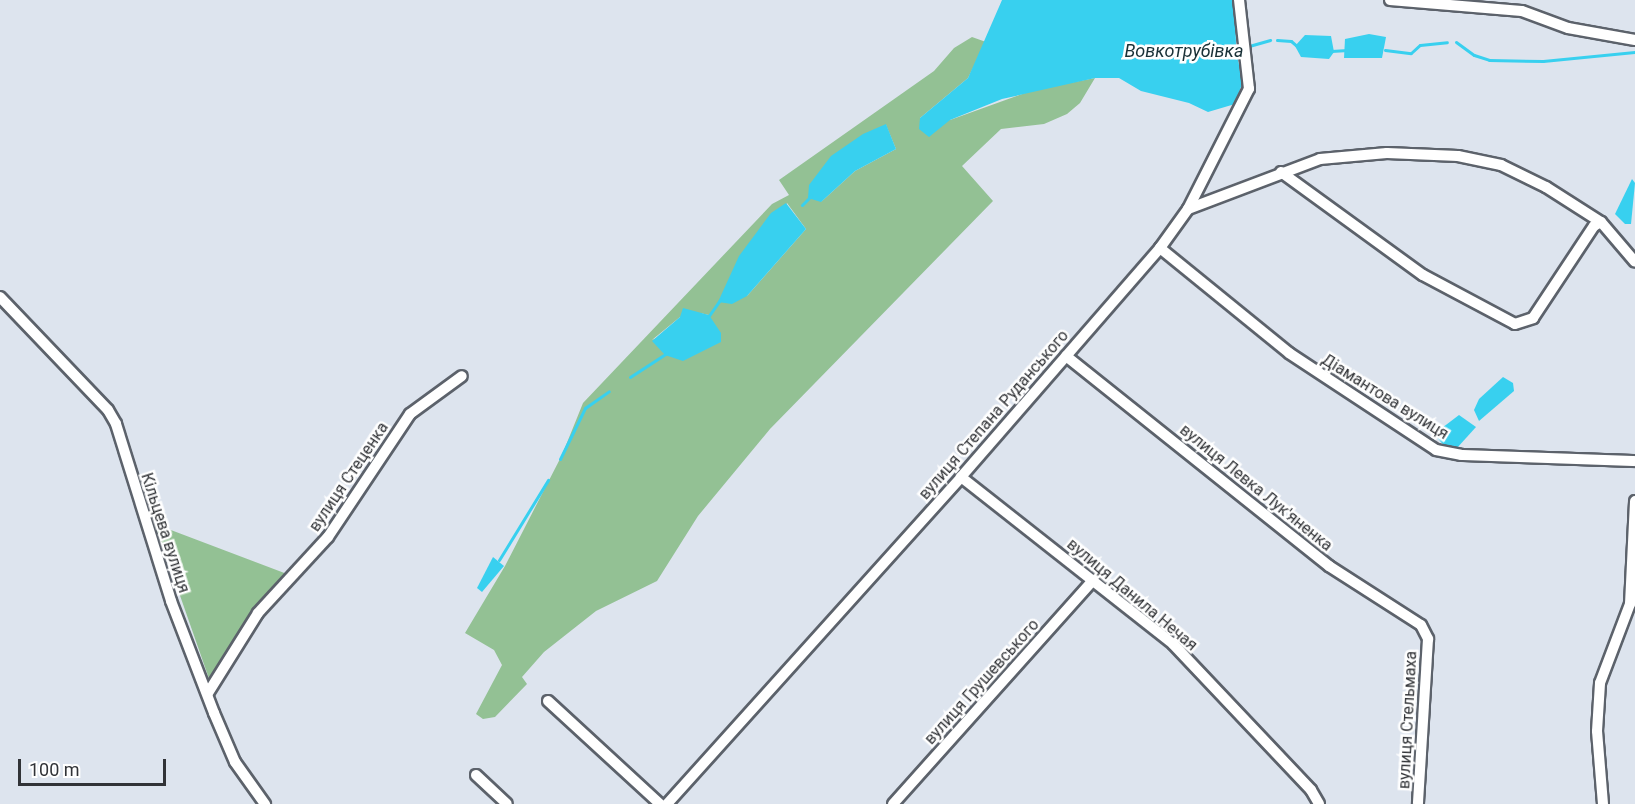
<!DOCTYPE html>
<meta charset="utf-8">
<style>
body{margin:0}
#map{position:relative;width:1635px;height:804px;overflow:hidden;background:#dde4ee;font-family:Roboto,sans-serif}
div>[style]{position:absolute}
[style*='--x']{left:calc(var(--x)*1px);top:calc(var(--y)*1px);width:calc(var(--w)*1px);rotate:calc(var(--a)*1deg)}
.green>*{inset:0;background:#93c194}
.water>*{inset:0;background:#38d0ef}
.stream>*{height:3px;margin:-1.5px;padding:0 1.5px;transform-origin:1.5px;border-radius:1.5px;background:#38d0ef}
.roads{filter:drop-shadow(2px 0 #5c626b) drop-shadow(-2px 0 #5c626b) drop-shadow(0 2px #5c626b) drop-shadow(0 -2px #5c626b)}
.minor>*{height:10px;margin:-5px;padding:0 5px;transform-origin:5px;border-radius:5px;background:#fff}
span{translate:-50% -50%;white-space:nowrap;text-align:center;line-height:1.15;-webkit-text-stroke:5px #fff;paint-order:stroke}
.street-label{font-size:16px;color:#313337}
.water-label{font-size:18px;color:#193137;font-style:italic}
.scale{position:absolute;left:18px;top:759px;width:148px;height:27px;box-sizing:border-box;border:3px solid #313337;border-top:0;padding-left:8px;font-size:18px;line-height:21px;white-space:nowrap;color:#313337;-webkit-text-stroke:4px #fff;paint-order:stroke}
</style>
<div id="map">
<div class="green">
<div style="clip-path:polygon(evenodd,972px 37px,986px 42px,968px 78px,920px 118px,950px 120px,1033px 90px,1095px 78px,1080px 103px,1067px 114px,1044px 124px,1001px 129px,962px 166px,993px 201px,770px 429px,698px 516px,657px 581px,596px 611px,544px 652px,522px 677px,527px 684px,495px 717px,483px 719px,476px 714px,502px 665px,494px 650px,465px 633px,505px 566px,562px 455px,583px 403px,772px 204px,789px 195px,779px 180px,934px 71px,954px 48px,972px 37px,886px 125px,896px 149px,855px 171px,821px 202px,886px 125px,972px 37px,787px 203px,806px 229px,747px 296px,787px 203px,972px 37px,700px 313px,709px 315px,652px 340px,680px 317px,700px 313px)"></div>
<div style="clip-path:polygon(155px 524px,295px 577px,259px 614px,213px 690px)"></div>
</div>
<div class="water">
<div style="clip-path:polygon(1002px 0,1235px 0,1236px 46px,1242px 84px,1235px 104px,1208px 112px,1189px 103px,1141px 91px,1119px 78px,1095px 78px,1002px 99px,950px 120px,929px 137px,919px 129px,920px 118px,968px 78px)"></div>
<div style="clip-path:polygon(1369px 34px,1386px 37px,1382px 58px,1344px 58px,1345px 39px)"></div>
<div style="clip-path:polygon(1305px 35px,1331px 36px,1334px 52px,1329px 59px,1301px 57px,1295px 46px)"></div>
<div style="clip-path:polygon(886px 124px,896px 149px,855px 171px,821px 202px,808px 198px,809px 185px,831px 156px,863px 134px)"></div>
<div style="clip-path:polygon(1632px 179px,1635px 183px,1631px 224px,1625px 224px,1615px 214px)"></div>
<div style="clip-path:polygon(786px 203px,806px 229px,747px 296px,732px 304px,718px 302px,739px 256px,771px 213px)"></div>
<div style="clip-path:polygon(683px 308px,709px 315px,721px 333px,721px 342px,683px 361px,665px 355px,652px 341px,680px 317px)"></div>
<div style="clip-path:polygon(1503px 377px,1513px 383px,1514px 391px,1479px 421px,1474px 410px,1479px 399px)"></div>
<div style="clip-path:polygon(1459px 415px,1476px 427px,1457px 448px,1447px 449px,1434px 434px)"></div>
<div style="clip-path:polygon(493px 557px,504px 566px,482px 592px,477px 588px)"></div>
</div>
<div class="stream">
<div style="--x:1277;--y:40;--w:14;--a:4"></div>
<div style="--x:1291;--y:41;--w:9;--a:41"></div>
<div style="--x:1456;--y:42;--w:22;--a:36"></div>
<div style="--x:1474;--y:55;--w:16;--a:18"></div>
<div style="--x:1489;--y:60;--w:54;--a:1.1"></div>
<div style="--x:1543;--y:61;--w:92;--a:-5.6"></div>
<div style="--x:1249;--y:46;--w:22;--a:-16"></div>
<div style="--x:1385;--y:50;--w:26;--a:7"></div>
<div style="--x:1411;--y:53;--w:12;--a:-42"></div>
<div style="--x:1420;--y:45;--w:27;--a:-6"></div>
<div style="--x:1331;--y:51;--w:17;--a:-3"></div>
<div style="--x:802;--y:205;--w:13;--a:-45"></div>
<div style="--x:708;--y:317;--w:21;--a:-55"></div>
<div style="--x:630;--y:377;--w:44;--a:-33"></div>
<div style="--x:560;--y:459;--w:57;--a:-63.9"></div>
<div style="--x:585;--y:408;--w:29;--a:-35"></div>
<div style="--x:499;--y:560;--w:94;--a:-58.5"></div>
</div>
<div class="roads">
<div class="minor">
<div style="--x:1390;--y:0;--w:132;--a:4.8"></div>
<div style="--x:1522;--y:11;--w:49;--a:20.3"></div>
<div style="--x:1568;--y:28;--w:68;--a:10.2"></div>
<div style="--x:1281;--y:172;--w:175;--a:36"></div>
<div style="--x:1423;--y:275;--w:104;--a:28"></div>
<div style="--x:1515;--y:324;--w:19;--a:-18"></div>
<div style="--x:1533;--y:318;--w:110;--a:-56.5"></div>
<div style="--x:1594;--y:226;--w:8;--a:-30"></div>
<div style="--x:1188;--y:209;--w:141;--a:-20.7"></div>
<div style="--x:1320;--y:159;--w:67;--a:-5.1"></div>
<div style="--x:1387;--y:153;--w:71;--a:2.4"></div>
<div style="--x:1458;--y:156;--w:44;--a:11.8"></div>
<div style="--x:1501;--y:165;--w:50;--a:26.1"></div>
<div style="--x:1546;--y:187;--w:65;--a:32.5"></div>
<div style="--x:1601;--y:222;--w:52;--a:49.6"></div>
<div style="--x:1160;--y:248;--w:166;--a:39.1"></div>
<div style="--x:1289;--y:353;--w:176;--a:33.4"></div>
<div style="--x:1436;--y:450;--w:25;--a:11"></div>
<div style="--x:1461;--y:455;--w:174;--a:2"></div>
<div style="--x:0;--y:297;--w:156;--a:46.3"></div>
<div style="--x:108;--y:410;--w:16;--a:60"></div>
<div style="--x:116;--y:424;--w:185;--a:72.7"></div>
<div style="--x:171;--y:601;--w:120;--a:69"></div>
<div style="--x:214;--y:713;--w:53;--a:66.8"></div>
<div style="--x:235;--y:762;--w:52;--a:54.5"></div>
<div style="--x:1066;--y:356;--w:337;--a:38.6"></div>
<div style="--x:1329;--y:566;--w:109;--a:32.7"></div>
<div style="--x:1421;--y:625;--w:16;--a:63"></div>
<div style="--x:1428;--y:639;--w:165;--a:93.5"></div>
<div style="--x:961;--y:477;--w:270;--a:38.2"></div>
<div style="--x:1173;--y:644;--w:201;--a:46.6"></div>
<div style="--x:1311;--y:790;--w:16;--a:60"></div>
<div style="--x:208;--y:693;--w:94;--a:-58"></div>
<div style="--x:258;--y:613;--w:103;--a:-47.4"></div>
<div style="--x:328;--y:537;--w:148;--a:-56.3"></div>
<div style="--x:410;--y:414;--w:64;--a:-36.2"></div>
<div style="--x:548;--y:701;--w:152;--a:42.6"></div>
<div style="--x:476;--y:775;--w:42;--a:43.1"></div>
<div style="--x:667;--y:804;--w:440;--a:-48"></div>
<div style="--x:961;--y:477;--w:303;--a:-49"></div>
<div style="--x:1160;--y:248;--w:48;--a:-54.3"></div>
<div style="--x:1188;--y:209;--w:135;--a:-63.1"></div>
<div style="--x:1249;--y:89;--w:90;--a:-96.4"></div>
<div style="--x:893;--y:804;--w:300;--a:-48.2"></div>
<div style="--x:1603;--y:804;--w:73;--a:-94.7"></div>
<div style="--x:1597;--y:731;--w:48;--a:-86.4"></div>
<div style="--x:1600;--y:683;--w:85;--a:-69.2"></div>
<div style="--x:1630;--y:604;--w:103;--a:-87.2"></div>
</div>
</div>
<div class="street-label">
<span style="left:1385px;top:397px;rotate:32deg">Діамантова вулиця</span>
<span style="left:994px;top:415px;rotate:-49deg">вулиця Степана Руданського</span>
<span style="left:349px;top:477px;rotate:-56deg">вулиця Стеценка</span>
<span style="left:1256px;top:488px;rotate:39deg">вулиця Левка Лук'яненка</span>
<span style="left:165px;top:533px;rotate:72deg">Кільцева вулиця</span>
<span style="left:1132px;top:595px;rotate:40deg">вулиця Данила Нечая</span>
<span style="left:982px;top:682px;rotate:-48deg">вулиця Грушевського</span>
<span style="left:1408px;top:720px;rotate:-87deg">вулиця Стельмаха</span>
</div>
<div class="water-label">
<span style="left:1184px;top:51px">Вовкотрубівка</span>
</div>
<div class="scale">100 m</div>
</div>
